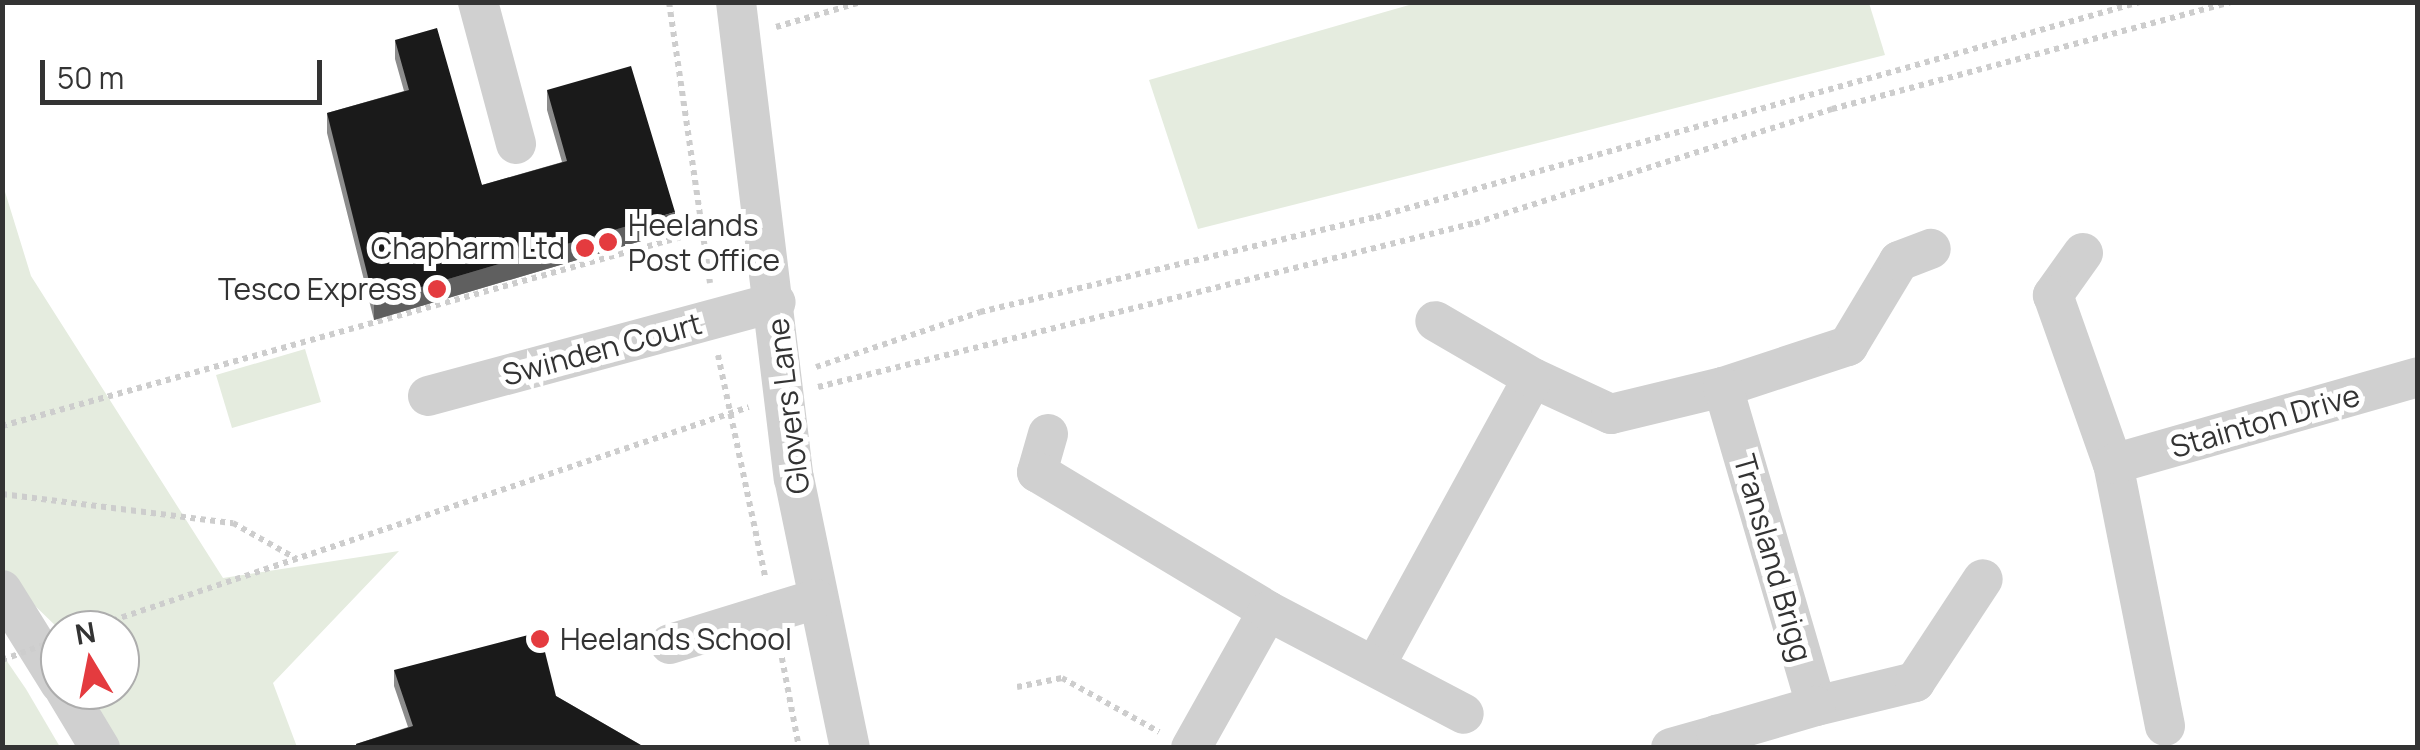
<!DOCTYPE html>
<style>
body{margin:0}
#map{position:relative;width:2420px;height:750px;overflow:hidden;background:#fff;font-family:Manrope,sans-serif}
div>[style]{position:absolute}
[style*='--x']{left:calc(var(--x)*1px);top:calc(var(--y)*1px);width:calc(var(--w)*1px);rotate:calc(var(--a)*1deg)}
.green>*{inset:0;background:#e5ecdf}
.path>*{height:6px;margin-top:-3px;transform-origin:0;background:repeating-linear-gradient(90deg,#cdcdcd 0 5px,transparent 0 10px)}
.minor>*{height:40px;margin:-20px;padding:0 20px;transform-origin:20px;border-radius:20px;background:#d0d0d0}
.path-bridge>*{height:6px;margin-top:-3px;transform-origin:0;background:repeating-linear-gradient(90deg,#cdcdcd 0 5px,transparent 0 10px)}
.wall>*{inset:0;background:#8c8c8c}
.shaded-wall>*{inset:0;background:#5f5f5f}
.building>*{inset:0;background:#1a1a1a}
.dots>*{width:28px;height:28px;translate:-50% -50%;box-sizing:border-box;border:5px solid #fff;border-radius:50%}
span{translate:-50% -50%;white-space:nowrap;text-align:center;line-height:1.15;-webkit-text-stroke:10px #fff;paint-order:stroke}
.poi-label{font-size:30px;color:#333}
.left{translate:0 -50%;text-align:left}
.right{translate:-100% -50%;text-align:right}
.street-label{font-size:30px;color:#333}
.frame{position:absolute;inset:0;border:5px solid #333;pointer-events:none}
.north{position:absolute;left:40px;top:610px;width:100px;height:100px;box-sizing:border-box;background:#fff;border:2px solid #adadad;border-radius:50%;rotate:350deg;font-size:28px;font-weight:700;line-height:40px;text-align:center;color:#333}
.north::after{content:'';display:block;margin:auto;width:35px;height:45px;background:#e43b3f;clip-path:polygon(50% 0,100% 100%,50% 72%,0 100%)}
.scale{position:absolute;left:40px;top:60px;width:282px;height:45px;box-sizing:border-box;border:5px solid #333;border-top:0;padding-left:12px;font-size:30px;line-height:35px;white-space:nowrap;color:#333;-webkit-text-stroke:8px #fff;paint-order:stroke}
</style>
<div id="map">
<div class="green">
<div style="clip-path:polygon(1416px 3px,1869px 3px,1885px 55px,1198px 229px,1149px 80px)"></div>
<div style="clip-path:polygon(2px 182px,31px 276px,223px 578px,399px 551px,273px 683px,297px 747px,103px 747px,85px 690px,120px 690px,120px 630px,60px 630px,3px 575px)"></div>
<div style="clip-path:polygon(305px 349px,321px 402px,232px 428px,216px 375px)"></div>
<div style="clip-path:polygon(2px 654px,26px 689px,60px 747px,3px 747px)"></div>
</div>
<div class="path">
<div style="--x:669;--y:2;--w:284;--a:81.7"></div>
<div style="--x:776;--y:27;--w:89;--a:-16.4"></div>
<div style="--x:718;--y:355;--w:227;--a:78"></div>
<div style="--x:816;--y:367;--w:173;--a:-18.5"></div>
<div style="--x:980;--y:312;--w:407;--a:-13.5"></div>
<div style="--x:1376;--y:217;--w:794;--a:-15.72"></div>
<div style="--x:818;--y:387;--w:677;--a:-14.02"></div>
<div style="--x:1475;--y:223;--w:375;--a:-17.7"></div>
<div style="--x:1832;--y:109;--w:412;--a:-15"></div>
<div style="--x:2;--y:426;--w:728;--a:-15.55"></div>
<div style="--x:2;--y:494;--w:233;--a:7.2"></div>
<div style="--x:233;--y:523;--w:73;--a:29.4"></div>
<div style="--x:84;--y:630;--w:701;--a:-18.54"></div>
<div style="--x:780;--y:648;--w:102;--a:79.2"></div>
<div style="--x:1017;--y:687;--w:46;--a:-11.3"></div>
<div style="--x:1062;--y:678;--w:111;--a:29.1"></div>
</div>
<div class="minor">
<div style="--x:478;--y:2;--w:147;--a:75"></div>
<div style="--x:736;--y:2;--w:480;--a:83.1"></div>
<div style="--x:794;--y:478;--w:276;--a:78.3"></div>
<div style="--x:2083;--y:253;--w:52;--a:125.5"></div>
<div style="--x:2053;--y:295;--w:179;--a:70.5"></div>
<div style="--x:1533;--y:378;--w:86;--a:24.8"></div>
<div style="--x:1611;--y:414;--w:115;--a:-13.6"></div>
<div style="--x:1723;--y:387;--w:132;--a:-18.2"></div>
<div style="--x:1848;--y:346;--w:99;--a:-59"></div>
<div style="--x:1899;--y:261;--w:34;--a:-21"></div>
<div style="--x:1723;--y:387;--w:332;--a:73.7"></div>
<div style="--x:1816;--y:706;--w:102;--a:-13.6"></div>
<div style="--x:1915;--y:682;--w:123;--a:-56.6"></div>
<div style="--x:428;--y:396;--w:360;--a:-15.1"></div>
<div style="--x:1048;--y:434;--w:40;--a:106"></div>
<div style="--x:1037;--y:472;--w:270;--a:31"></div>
<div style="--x:2;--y:590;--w:110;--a:58.1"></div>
<div style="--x:670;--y:644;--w:153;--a:-17.1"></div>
<div style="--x:1375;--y:666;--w:328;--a:-61.3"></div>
<div style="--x:1533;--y:378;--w:113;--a:-149.8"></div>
<div style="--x:65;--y:690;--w:68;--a:58.9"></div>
<div style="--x:2165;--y:726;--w:267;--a:-101.2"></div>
<div style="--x:2113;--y:464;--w:317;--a:-15.9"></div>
<div style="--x:1191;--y:748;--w:157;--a:-60.7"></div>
<div style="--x:1268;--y:611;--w:221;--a:27.7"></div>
<div style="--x:1671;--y:748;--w:48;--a:-15.8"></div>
<div style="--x:1721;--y:748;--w:14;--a:-107"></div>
<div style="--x:1717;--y:735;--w:103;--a:-16.3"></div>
</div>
<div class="path-bridge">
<div style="--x:2;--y:660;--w:62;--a:-19.9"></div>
</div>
<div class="wall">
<div style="clip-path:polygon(395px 40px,482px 185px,562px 162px,547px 110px,547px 90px,675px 231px,374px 320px,327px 133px,327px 113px,404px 91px,395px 59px)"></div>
<div style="clip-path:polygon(394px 670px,556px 696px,646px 748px,356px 748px,356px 744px,408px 727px,394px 686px)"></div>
</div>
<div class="shaded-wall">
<div style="clip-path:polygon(675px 212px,675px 231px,374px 320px,374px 301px)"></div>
</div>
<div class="building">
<div style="clip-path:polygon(437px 28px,482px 185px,567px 161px,547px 90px,631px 66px,675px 212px,374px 301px,327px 113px,409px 90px,395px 40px)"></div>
<div style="clip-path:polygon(540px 632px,556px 696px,646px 748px,357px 748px,356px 744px,413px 726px,394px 670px)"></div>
</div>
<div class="dots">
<div style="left:608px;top:242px;background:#e43b3f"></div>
<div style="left:585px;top:248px;background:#e43b3f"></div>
<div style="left:437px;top:289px;background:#e43b3f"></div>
<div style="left:540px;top:639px;background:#e43b3f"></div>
</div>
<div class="poi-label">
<span class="left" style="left:628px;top:242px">Heelands<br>Post Office</span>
<span class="right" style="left:565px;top:248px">Chapharm Ltd</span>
<span class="right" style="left:417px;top:289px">Tesco Express</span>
<span class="left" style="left:560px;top:639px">Heelands School</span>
</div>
<div class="street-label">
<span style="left:602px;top:349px;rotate:-15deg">Swinden Court</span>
<span style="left:788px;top:406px;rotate:-97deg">Glovers Lane</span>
<span style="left:2265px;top:421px;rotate:-16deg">Stainton Drive</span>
<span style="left:1773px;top:558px;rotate:74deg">Transland Brigg</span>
</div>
<div class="frame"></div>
<div class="north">N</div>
<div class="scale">50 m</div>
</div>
